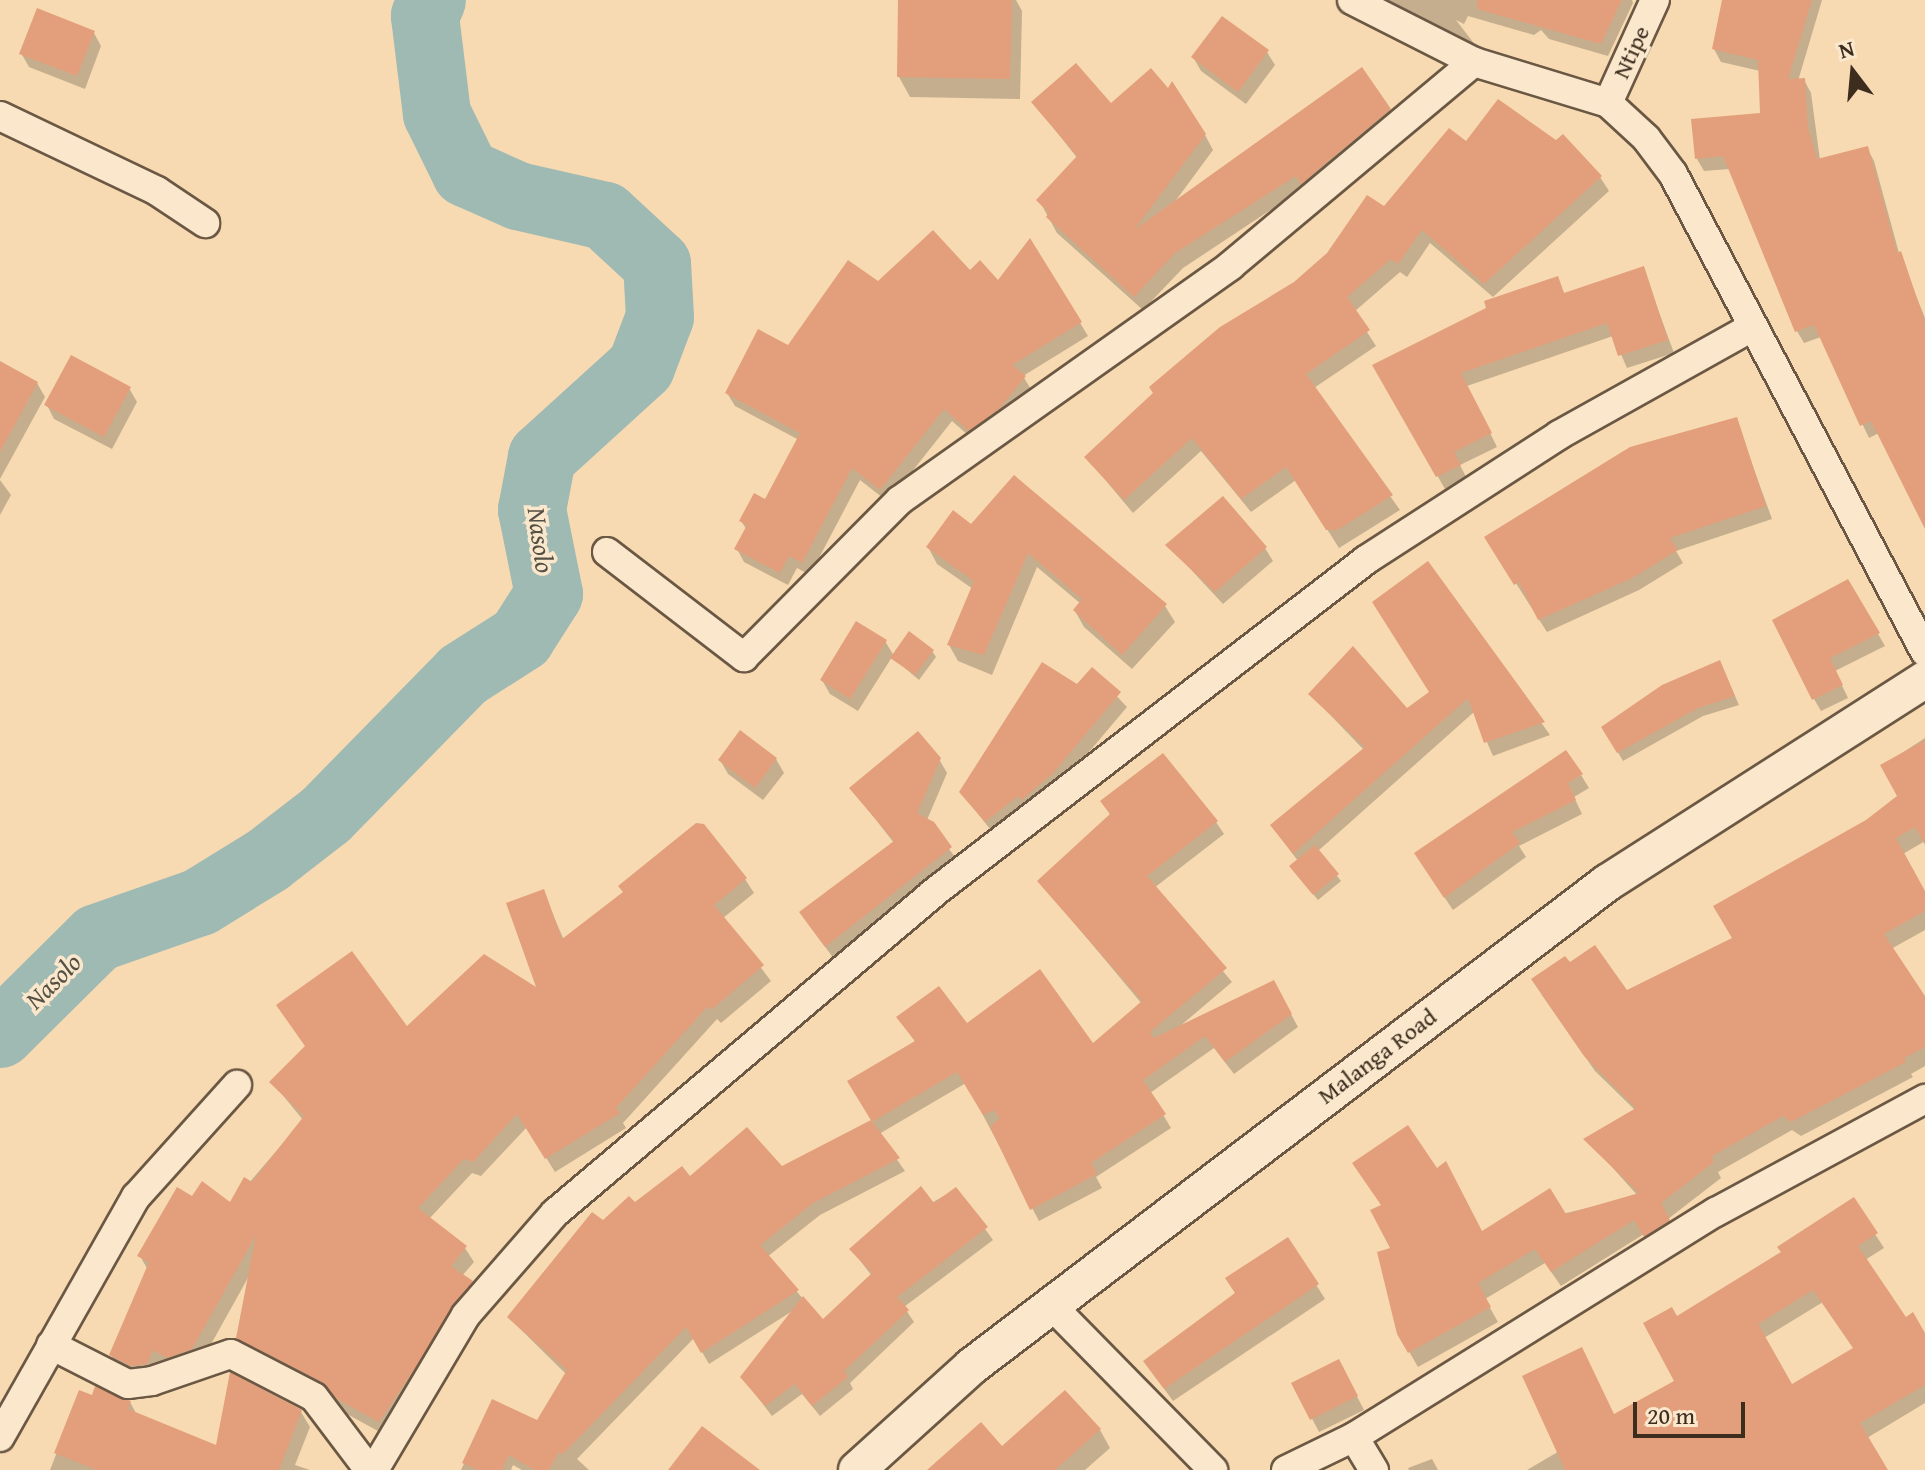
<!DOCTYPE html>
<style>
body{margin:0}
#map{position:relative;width:1925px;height:1470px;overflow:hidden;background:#f7dab1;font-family:"Gentium Book Plus",serif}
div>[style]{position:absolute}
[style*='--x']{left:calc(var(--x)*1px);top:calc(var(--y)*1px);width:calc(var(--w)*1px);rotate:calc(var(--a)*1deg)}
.shadow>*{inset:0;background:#0003}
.river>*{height:68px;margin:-34px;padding:0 34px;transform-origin:34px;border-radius:34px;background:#9fb9b3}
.building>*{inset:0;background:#e39f7c}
.roads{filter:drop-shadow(2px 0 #6b5844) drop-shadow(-2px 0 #6b5844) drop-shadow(0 2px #6b5844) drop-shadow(0 -2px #6b5844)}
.minor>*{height:28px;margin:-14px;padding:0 14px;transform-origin:14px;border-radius:14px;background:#fae7cc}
.tertiary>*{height:36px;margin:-18px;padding:0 18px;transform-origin:18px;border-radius:18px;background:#fae7cc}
span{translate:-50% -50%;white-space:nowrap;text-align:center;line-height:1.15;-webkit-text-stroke:7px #fae7cc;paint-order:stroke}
.street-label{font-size:24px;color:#3c2d1f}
.water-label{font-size:26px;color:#555044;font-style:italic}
.north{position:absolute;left:1813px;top:32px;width:80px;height:80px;-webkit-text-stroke:6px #fae7cc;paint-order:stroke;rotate:344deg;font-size:22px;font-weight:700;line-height:32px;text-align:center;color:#3c2d1f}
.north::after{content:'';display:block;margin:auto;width:28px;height:36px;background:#3c2d1f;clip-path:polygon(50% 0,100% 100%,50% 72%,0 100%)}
.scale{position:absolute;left:1633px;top:1402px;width:112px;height:36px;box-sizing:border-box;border:4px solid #3c2d1f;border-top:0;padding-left:10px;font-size:24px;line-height:28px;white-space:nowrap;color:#3c2d1f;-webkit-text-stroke:6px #fae7cc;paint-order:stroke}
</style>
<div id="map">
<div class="shadow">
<div style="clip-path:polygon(900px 0,1016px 0,1022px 11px,1020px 99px,910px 97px,899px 77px)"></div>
<div style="clip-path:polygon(1375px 0,1632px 0,1633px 3px,1608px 56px,1549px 39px,1541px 30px,1534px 35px,1468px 16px,1464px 24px,1456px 20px,1476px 46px)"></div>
<div style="clip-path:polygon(1726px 0,1822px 0,1798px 81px,1804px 80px,1811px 93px,1820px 160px,1867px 148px,1874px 161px,1899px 253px,1925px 318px,1925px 509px,1879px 433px,1869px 438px,1821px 337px,1804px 343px,1797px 331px,1730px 169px,1704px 171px,1697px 159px,1762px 115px,1760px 71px,1721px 62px,1714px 49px)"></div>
<div style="clip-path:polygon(94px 33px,101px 46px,85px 89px,29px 67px,21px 53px)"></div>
<div style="clip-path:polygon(1267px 52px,1275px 65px,1246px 104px,1201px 71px,1193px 57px)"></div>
<div style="clip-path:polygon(1033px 102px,1111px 106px,1205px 135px,1213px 150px,1174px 203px,1390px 110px,1399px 125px,1183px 268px,1143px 310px,1057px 233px,1039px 200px,1078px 159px)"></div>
<div style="clip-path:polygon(1467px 144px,1600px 177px,1609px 191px,1493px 297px,1430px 243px,1407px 277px,1400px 272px,1354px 312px,1376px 346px,1314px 388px,1400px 510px,1339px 548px,1296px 480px,1251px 512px,1201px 451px,1133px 513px,1086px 457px)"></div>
<div style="clip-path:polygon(1030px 241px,1088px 336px,1023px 376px,1032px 391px,977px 443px,952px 421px,888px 502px,860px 480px,810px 575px,797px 568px,788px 585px,744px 562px,737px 549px,747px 530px,741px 521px,766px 502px,799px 440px,735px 406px,727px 393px,878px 284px,970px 273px,998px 283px)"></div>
<div style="clip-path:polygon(1643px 269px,1674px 353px,1627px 368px,1613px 336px,1467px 386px,1497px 447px,1460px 465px,1467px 479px,1445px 489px,1374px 366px,1557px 279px,1565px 295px)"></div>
<div style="clip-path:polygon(0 363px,37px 383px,45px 397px,0 479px)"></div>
<div style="clip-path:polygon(129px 388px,137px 402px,112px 449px,54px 419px,47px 405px)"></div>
<div style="clip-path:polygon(1736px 420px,1772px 519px,1676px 551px,1683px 563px,1639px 590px,1547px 632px,1487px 538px)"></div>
<div style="clip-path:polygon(0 480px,11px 495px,0 515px)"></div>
<div style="clip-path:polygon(972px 527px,1165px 606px,1175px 622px,1132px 669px,1084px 627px,1075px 611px,1081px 604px,1037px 567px,992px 675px,958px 661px,949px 645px,973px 589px,937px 564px,928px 547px)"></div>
<div style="clip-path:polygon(1168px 545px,1265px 548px,1273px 561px,1223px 604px)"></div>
<div style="clip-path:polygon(1428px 564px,1550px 735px,1493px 756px,1474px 712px,1318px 851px,1341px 881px,1318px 900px,1295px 872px,1298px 861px,1272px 826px,1364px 750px,1310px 694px,1407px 711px,1431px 693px)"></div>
<div style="clip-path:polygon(1848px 582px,1885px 646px,1835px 671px,1848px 698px,1821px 711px,1814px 699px)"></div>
<div style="clip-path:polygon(885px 641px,894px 656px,932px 651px,936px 657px,919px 680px,892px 657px,858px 711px,830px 694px,822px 680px)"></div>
<div style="clip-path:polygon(1092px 670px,1127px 707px,1061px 785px,993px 833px,961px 792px)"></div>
<div style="clip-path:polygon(1724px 671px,1739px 705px,1703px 716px,1623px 761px,1603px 727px)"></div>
<div style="clip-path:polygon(1925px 738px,1925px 841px,1903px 854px,1925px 894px,1925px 930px,1891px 949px,1925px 997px,1925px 1066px,1911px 1074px,1913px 1077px,1801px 1136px,1792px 1130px,1718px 1172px,1721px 1178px,1668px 1219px,1677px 1236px,1654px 1250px,1644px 1234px,1561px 1286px,1545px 1263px,1485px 1299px,1498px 1322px,1418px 1367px,1399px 1334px,1482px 1233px,1638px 1196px,1594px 1147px,1635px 1110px,1595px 1071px,1542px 995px,1569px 965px,1626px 992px,1734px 939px,1900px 797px,1882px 766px)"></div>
<div style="clip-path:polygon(776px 759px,784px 773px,763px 800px,728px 774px,720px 760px)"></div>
<div style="clip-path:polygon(939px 759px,947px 773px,927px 820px,958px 861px,834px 959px,809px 925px,894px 843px,852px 789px)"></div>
<div style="clip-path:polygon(1581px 775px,1589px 788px,1574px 797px,1582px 814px,1519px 846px,1526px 857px,1453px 910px,1424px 867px)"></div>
<div style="clip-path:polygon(1102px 802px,1216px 822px,1224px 834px,1154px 888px,1232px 982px,1179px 1027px,1274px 983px,1298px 1027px,1234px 1074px,1214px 1048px,1150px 1093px,1171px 1128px,1096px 1177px,1102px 1188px,1039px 1221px,966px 1083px,879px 1134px,905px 1171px,820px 1215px,767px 1257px,823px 1322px,872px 1276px,851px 1249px,956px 1189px,993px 1240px,904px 1307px,914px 1322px,850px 1383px,853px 1389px,820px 1416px,802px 1394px,772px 1416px,742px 1377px,794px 1310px,709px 1364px,694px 1338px,577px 1459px,589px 1470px,522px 1470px,513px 1465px,511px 1470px,461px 1470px,493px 1402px,538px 1422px,566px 1374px,509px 1318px,603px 1223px,635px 1204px,690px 1179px,781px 1169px,874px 1121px,850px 1082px,916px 1043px,899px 1018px,1092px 1046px,1142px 1004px,1040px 882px,1111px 816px)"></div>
<div style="clip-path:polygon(745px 879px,754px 893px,723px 918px,771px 981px,721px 1023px,717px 1019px,623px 1123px,626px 1128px,555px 1172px,527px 1127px,481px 1176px,472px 1173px,429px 1219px,465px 1248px,474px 1262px,462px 1276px,480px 1297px,387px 1436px,347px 1414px,332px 1396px,247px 1353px,238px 1338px,249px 1276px,200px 1364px,155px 1379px,119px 1370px,111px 1355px,148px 1270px,140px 1256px,193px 1198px,230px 1205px,303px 1120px,272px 1082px,407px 1029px,540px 992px,543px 892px,564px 940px)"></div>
<div style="clip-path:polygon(evenodd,1853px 1200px,1884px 1248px,1865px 1260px,1905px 1319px,1925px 1337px,1925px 1403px,1867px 1438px,1886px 1470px,1527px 1470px,1677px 1382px,1677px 1318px,1783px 1253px,1853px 1200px,1823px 1302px,1854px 1349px,1792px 1387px,1764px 1338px,1823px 1302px)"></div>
<div style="clip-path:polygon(1288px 1240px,1325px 1299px,1173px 1401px,1154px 1375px)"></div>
<div style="clip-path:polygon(1346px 1375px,1364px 1410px,1319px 1432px,1294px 1384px)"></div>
<div style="clip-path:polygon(80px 1393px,130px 1402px,137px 1415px,217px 1448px,301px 1412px,310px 1427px,295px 1465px,310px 1470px,50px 1470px)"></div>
<div style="clip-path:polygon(1100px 1430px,1110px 1448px,1085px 1470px,939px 1470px,1002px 1449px)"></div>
<div style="clip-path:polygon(1432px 1459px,1438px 1470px,1409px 1470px,1408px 1468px)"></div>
</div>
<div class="river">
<div style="--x:0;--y:1034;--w:136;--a:-44.7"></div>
<div style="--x:97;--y:938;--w:109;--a:-19.3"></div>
<div style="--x:200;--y:902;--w:80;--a:-31.7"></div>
<div style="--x:268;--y:860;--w:73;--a:-37.8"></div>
<div style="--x:326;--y:815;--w:196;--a:-45.6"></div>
<div style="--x:463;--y:675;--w:69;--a:-32.5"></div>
<div style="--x:521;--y:638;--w:52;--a:-57.5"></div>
<div style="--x:549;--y:594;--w:86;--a:-101.4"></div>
<div style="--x:532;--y:510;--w:54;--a:-79.3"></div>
<div style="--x:542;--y:457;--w:134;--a:-42.3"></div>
<div style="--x:641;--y:367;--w:53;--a:-69.2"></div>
<div style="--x:660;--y:317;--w:53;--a:-93.2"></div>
<div style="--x:657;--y:264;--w:71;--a:-137.3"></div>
<div style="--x:605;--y:216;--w:89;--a:-167.1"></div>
<div style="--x:518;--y:196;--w:57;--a:-156.1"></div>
<div style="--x:466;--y:173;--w:66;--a:-116.2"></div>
<div style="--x:437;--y:114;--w:99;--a:-97"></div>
<div style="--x:425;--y:16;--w:17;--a:-66"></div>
</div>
<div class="building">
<div style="clip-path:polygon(898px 0,1012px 0,1010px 79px,897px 77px)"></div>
<div style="clip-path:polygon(1478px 0,1622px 0,1601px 44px,1477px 9px)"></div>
<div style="clip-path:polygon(1722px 0,1812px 0,1788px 79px,1805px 78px,1808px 128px,1817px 159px,1868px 146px,1897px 253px,1901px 251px,1925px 322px,1925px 529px,1871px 421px,1860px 426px,1814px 325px,1795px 332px,1723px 156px,1695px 159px,1691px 119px,1760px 113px,1758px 60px,1712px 49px)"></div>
<div style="clip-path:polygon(37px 8px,95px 31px,77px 76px,19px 54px)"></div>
<div style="clip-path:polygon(1222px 16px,1269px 50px,1238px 92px,1191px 57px)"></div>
<div style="clip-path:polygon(1076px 63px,1111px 103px,1151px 68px,1168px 88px,1172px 81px,1206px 134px,1134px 230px,1362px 67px,1391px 109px,1301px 184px,1296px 176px,1175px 253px,1134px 297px,1046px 217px,1049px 213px,1036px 200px,1077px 156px,1031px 102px)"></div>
<div style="clip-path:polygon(1498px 99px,1556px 140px,1563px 134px,1602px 176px,1484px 284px,1422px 230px,1398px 264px,1391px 259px,1347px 297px,1370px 330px,1306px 374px,1393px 495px,1337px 530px,1326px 530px,1286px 467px,1241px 499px,1192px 438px,1124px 500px,1084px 457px,1153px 393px,1149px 387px,1220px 327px,1294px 282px,1327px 253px,1367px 195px,1384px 206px,1449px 128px,1466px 141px)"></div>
<div style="clip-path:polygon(933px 230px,970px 270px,980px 260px,998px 280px,1030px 238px,1082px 322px,1012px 365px,1026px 376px,999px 409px,969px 431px,944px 409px,880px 490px,852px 468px,802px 563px,789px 556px,780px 573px,734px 549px,747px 525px,739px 521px,754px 493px,765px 499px,800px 433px,725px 393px,758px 329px,788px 345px,848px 260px,878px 281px)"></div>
<div style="clip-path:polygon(1644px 266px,1668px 340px,1618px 356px,1607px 323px,1461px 373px,1492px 433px,1454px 452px,1461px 465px,1436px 477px,1372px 365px,1486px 308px,1484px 301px,1558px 276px,1564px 293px)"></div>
<div style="clip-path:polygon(71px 355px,131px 387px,104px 437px,44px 405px)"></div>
<div style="clip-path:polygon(0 361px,38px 382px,0 452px)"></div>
<div style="clip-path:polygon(1737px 417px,1766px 506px,1670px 538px,1678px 550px,1632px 578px,1538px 620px,1519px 582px,1514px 585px,1484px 537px,1630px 447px)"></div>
<div style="clip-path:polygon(1014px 475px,1167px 604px,1122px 655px,1073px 610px,1082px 599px,1028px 553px,984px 655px,947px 645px,974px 581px,926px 547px,953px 510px,971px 524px)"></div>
<div style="clip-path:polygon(1223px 496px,1267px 547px,1215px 592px,1165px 545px)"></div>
<div style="clip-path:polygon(1428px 561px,1545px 722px,1484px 743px,1468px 698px,1293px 854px,1270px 825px,1365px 747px,1308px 694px,1353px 646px,1407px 708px,1429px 692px,1372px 602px)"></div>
<div style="clip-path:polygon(1848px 579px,1880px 633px,1830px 658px,1843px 685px,1812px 700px,1772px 620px)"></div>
<div style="clip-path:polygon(856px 621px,887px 640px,850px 699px,820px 680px)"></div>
<div style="clip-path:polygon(909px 631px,934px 650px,915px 675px,890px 658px)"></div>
<div style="clip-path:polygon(1720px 660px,1735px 696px,1698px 708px,1617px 753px,1601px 727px,1662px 685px)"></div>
<div style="clip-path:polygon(1042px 662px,1077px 684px,1092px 667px,1121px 692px,1054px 772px,1022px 800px,1018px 796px,985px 822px,959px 792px)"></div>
<div style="clip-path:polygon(740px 730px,777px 758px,755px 788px,718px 760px)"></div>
<div style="clip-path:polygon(918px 731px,941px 758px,917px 813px,934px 822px,952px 847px,825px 947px,799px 912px,894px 841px,849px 788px)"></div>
<div style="clip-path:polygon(1925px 740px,1925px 845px,1915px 827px,1896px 838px,1925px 891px,1925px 911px,1884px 934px,1925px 996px,1925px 1047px,1904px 1058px,1906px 1062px,1791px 1122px,1783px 1116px,1712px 1156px,1714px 1162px,1661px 1203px,1670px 1220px,1644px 1237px,1634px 1220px,1551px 1272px,1535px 1249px,1478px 1283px,1491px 1307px,1408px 1353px,1397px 1334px,1377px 1252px,1390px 1248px,1370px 1210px,1381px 1205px,1352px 1163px,1408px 1125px,1437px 1168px,1446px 1161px,1482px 1231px,1550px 1188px,1566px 1214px,1639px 1193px,1583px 1139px,1636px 1108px,1584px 1056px,1531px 979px,1565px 956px,1570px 962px,1595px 945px,1627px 990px,1732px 938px,1713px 906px,1866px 820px,1897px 796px,1880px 765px)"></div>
<div style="clip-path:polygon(1566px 750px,1583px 774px,1568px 783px,1576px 800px,1512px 832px,1520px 843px,1444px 898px,1414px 853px)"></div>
<div style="clip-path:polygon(1163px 753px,1218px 821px,1147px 876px,1227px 968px,1150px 1032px,1154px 1038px,1274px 980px,1292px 1014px,1225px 1062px,1205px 1036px,1143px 1080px,1166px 1114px,1091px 1163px,1097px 1174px,1030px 1210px,990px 1127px,1000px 1118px,994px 1110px,983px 1115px,957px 1072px,872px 1122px,847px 1081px,915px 1041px,896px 1017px,939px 986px,967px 1023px,1040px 969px,1093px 1043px,1142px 1001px,1037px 881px,1110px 814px,1100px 801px)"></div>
<div style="clip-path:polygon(696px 823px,704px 824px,747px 878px,714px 905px,764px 965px,711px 1010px,708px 1006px,616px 1108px,620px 1113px,545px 1159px,517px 1114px,473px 1162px,464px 1159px,418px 1208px,467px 1246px,451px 1266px,473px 1281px,379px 1422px,337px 1399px,322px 1382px,236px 1338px,256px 1235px,192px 1349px,167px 1358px,153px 1350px,147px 1364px,131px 1366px,109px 1355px,149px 1262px,137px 1256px,177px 1187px,192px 1196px,202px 1181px,230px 1202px,244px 1177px,252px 1182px,304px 1116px,269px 1082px,305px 1046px,276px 1005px,352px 951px,407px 1026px,484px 954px,536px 987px,506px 903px,544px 889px,562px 939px,623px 892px,618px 886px)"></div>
<div style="clip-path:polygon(1315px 845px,1339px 874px,1313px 895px,1289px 866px)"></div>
<div style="clip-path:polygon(871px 1120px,900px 1158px,813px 1203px,760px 1245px,799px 1290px,701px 1353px,686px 1327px,563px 1454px,559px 1452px,549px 1470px,534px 1470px,509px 1455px,502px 1470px,478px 1470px,462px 1463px,492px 1399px,537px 1420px,567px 1370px,507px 1317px,592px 1212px,603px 1220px,629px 1196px,635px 1202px,682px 1166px,690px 1176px,747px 1127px,782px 1166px)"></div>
<div style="clip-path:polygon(921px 1186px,934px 1203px,956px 1187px,988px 1227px,897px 1297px,909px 1310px,844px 1371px,848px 1377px,812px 1406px,795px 1384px,765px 1406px,740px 1377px,803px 1296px,823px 1319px,872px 1273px,849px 1249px)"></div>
<div style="clip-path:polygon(evenodd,1854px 1197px,1878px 1233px,1858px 1246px,1906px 1317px,1913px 1312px,1925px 1333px,1925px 1385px,1860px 1423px,1888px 1470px,1565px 1470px,1522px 1376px,1582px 1347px,1614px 1414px,1674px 1381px,1643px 1323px,1672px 1307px,1677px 1316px,1781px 1252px,1777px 1247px,1854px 1197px,1813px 1290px,1853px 1348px,1792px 1384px,1758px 1324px,1813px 1290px)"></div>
<div style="clip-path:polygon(1288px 1237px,1319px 1284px,1164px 1389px,1143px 1361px,1235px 1293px,1225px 1278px)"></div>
<div style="clip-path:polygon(1339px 1359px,1358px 1396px,1310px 1420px,1291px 1383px)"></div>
<div style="clip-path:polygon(230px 1372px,302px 1410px,279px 1470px,97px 1470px,54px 1453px,79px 1390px,92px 1395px,95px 1386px,131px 1401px,128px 1409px,216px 1445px)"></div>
<div style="clip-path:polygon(1065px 1390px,1101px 1429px,1055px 1470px,927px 1470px,981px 1422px,1002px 1446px)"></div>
<div style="clip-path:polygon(702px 1426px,760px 1470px,668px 1470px)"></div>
</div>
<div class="roads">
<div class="minor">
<div style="--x:1352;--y:0;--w:137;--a:26.9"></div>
<div style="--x:1474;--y:62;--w:140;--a:17"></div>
<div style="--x:1608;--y:103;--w:52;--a:42.6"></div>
<div style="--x:1646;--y:138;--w:45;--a:53.1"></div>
<div style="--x:1673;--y:174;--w:540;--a:62.2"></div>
<div style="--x:1608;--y:103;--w:113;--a:-65.5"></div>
<div style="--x:0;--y:116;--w:174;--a:25.5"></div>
<div style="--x:157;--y:191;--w:58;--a:33.7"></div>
<div style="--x:607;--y:552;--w:173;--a:37.5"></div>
<div style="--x:744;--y:657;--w:221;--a:-45.2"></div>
<div style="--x:900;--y:500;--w:405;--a:-35.3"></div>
<div style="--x:1230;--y:266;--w:318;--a:-39.9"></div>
<div style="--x:1052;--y:1306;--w:230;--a:45.5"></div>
<div style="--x:51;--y:1345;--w:86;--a:26.9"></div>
<div style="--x:128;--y:1384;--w:24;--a:-7"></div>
<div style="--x:152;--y:1381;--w:83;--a:-18.9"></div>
<div style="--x:231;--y:1354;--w:93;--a:27.4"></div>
<div style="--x:314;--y:1397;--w:91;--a:53"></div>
<div style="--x:0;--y:1437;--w:276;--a:-60.5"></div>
<div style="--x:136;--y:1197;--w:151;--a:-48"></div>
<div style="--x:1354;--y:1437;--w:39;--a:59"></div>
<div style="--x:374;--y:1470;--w:180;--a:-59.3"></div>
<div style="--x:466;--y:1315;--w:135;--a:-48.9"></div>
<div style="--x:555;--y:1213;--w:494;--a:-40.2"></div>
<div style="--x:932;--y:894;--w:548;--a:-37.58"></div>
<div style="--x:1366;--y:560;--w:230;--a:-32.9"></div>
<div style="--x:1559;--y:435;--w:221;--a:-29.2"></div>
<div style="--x:1286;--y:1470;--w:76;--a:-25.9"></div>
<div style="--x:1354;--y:1437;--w:426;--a:-31.9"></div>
<div style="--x:1716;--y:1212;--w:238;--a:-28.4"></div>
</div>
<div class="tertiary">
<div style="--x:857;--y:1470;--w:155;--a:-42.1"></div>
<div style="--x:972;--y:1366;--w:798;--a:-37.26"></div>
<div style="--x:1607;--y:883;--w:377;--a:-32.6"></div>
</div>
</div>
<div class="street-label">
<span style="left:1631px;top:52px;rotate:-65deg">Ntipe</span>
<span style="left:1377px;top:1056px;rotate:-37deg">Malanga Road</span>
</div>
<div class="water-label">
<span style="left:541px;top:540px;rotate:82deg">Nasolo</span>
<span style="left:53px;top:981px;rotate:-45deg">Nasolo</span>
</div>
<div class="north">N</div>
<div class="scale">20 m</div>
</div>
